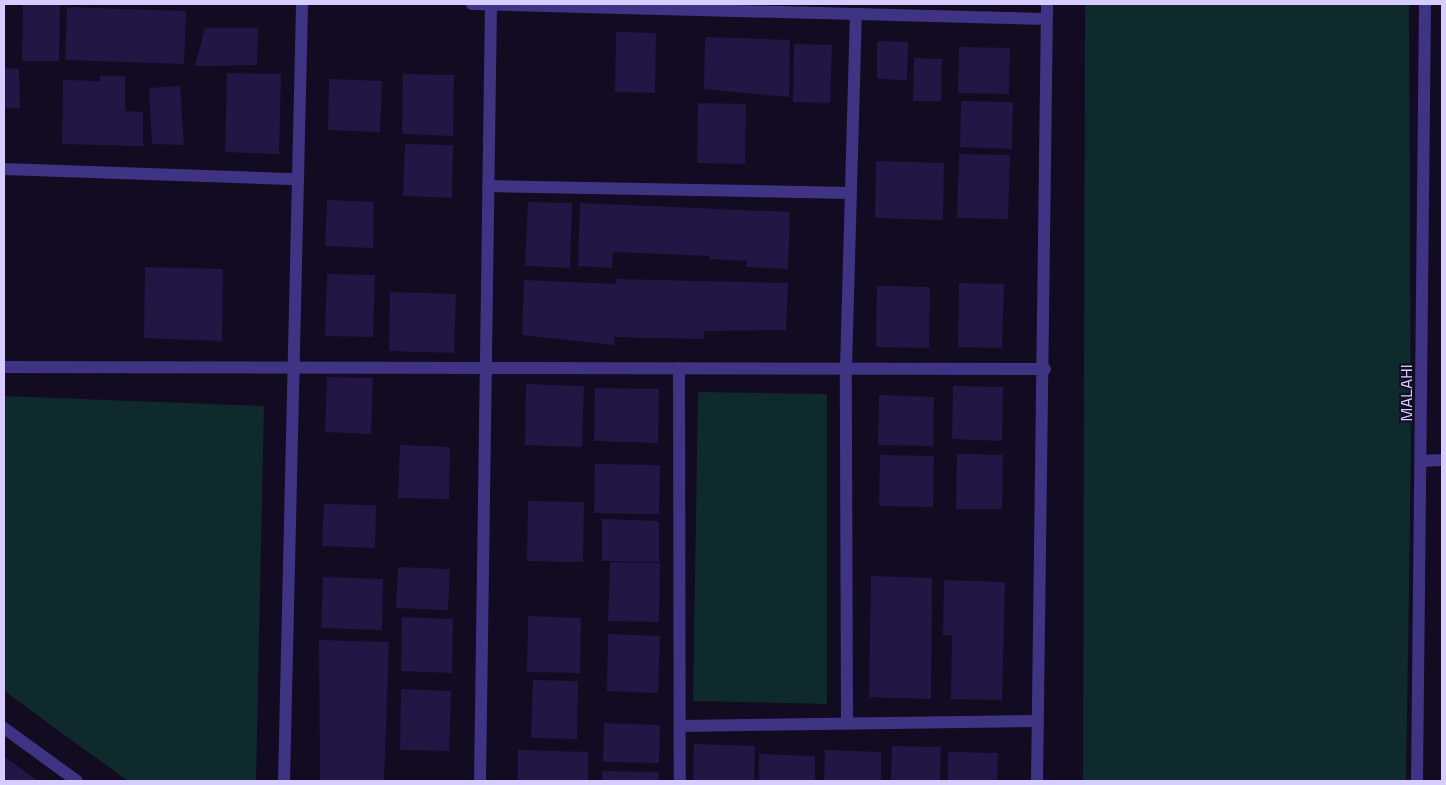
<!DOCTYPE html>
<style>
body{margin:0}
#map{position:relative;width:1446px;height:785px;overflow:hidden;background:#120b21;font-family:"Space Grotesk",sans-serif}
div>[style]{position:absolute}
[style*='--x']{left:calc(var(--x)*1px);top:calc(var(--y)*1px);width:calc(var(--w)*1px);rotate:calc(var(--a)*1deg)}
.green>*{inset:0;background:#0e2a2c}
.building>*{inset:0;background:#241644}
.minor>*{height:12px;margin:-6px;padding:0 6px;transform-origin:6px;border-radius:6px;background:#3f3384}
span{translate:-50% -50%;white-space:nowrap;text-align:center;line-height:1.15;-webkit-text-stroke:4px #120b21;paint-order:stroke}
.street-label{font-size:16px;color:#d7ccff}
.frame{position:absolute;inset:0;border:5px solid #d7ccff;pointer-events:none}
</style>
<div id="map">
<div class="green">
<div style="clip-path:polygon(1085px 4px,1409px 4px,1411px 453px,1406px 781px,1083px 781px)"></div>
<div style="clip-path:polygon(698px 392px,827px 394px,827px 704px,693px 701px)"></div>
<div style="clip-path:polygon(4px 396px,264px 406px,256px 781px,128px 781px,4px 691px)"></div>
</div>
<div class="building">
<div style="clip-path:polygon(23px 4px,60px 4px,59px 61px,22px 61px)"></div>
<div style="clip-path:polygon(67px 7px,186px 11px,184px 64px,65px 60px)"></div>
<div style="clip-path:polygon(205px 28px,258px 28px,257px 65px,195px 66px)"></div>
<div style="clip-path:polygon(616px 32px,656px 33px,655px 93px,615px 92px)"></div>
<div style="clip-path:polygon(705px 37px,790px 40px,789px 97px,704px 89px)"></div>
<div style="clip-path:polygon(877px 41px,908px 42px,907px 80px,877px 79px)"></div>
<div style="clip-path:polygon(794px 44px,832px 45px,830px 103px,793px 102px)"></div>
<div style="clip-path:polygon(959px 47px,1010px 48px,1009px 94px,958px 93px)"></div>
<div style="clip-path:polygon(914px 58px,942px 59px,941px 101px,913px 101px)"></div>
<div style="clip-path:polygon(4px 68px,19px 69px,20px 108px,4px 108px)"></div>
<div style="clip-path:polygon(227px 73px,281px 74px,279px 154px,225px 152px)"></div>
<div style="clip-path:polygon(403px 74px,454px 75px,453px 136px,402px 134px)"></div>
<div style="clip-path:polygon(100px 76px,125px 76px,125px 111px,143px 112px,143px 146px,62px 144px,63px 80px,100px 81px)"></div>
<div style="clip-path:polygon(329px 79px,382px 81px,380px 132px,328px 130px)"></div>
<div style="clip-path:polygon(180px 86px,184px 145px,152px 144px,149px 88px)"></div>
<div style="clip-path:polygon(961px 101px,1013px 102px,1012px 149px,960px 147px)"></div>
<div style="clip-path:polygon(698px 103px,746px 104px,745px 164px,697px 163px)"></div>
<div style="clip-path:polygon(405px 144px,453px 145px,452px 198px,403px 196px)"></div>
<div style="clip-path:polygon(959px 154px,1010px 155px,1008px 219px,957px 218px)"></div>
<div style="clip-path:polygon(876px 161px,944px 163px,943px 220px,875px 218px)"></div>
<div style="clip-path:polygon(327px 200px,374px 202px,373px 248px,325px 246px)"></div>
<div style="clip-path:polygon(528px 202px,572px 203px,570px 268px,525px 266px)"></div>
<div style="clip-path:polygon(580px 203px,790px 212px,788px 269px,746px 267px,747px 261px,709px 259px,710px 256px,613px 252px,612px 268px,578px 266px)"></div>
<div style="clip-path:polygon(145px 267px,223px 269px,222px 341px,144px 338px)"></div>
<div style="clip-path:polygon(327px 274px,375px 275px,373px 337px,325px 336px)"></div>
<div style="clip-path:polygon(616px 279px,788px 283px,786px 330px,705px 331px,703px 339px,614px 337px,614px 345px,522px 335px,524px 280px,616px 284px)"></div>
<div style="clip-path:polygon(959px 283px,1004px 284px,1002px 348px,958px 347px)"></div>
<div style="clip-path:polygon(877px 286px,930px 287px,929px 348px,876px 347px)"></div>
<div style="clip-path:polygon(390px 292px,456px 294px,454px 353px,389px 351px)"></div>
<div style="clip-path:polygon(327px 377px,373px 378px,371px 434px,325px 432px)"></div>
<div style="clip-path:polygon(526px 384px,584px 386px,582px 447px,525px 445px)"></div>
<div style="clip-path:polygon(953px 386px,1003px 387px,1002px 441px,952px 439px)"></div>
<div style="clip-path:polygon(595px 388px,659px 389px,658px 443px,594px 441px)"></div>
<div style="clip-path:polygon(879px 395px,934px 397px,933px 446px,878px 445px)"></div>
<div style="clip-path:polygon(400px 445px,450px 447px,449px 499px,398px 498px)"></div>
<div style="clip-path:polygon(957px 454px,1003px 455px,1002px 509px,956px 509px)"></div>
<div style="clip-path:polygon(880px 455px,934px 456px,933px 507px,879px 506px)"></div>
<div style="clip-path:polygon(595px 464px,660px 465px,659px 514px,594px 513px)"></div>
<div style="clip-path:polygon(528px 501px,584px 502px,583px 562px,527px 561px)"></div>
<div style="clip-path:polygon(324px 504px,376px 505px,375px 548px,322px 546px)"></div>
<div style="clip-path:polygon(602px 519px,659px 521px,659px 562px,602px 561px)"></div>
<div style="clip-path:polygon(610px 562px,660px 563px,659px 622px,608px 621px)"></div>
<div style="clip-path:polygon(398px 567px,450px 569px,448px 610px,396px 608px)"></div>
<div style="clip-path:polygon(871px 576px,932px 578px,931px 699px,869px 697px)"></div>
<div style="clip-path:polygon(323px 577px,383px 579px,382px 630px,321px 628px)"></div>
<div style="clip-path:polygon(944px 580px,1005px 582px,1002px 700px,951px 699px,952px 635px,943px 635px)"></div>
<div style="clip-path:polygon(528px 616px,581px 618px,580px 673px,527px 672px)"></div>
<div style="clip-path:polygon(402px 617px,453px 619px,452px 673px,401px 671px)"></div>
<div style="clip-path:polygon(608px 634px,660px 636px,658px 693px,607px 691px)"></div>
<div style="clip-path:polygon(319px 640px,389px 642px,384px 781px,320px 781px)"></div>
<div style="clip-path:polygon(533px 680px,578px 681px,577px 739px,531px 738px)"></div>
<div style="clip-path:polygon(401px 689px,451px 691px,449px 751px,400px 750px)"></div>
<div style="clip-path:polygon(604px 723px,660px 725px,659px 763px,603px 762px)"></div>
<div style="clip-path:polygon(694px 744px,755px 746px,754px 781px,693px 781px)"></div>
<div style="clip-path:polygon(892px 746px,941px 747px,940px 781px,891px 781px)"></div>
<div style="clip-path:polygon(518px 750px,588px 752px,588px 781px,518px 781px)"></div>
<div style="clip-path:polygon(825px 750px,881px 752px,881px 781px,824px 781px)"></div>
<div style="clip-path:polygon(948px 752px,998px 753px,997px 781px,948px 781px)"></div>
<div style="clip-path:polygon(759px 754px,815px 756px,815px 781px,759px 781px)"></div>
<div style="clip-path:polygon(4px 757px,16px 765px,38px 781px,4px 781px)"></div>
<div style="clip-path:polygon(602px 771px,659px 772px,658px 781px,602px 781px)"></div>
</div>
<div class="minor">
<div style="--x:472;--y:4;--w:573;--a:1.5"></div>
<div style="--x:4;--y:169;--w:293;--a:2"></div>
<div style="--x:488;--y:186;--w:363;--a:1.1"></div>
<div style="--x:4;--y:367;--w:1041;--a:0.11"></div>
<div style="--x:679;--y:368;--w:413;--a:89.9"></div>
<div style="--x:1423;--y:461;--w:19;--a:-3"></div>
<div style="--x:847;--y:724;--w:356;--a:-90.2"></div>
<div style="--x:846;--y:368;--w:354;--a:-88.4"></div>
<div style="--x:681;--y:726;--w:357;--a:-0.8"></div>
<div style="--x:4;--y:728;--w:90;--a:36"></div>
<div style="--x:284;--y:781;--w:777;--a:-88.67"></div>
<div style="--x:480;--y:781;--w:776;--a:-89.19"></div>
<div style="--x:1037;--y:781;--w:777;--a:-89.26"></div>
<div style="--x:1417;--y:781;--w:777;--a:-89.41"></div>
</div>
<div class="street-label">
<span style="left:1407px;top:393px;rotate:-90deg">MALAHI</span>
</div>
<div class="frame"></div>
</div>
